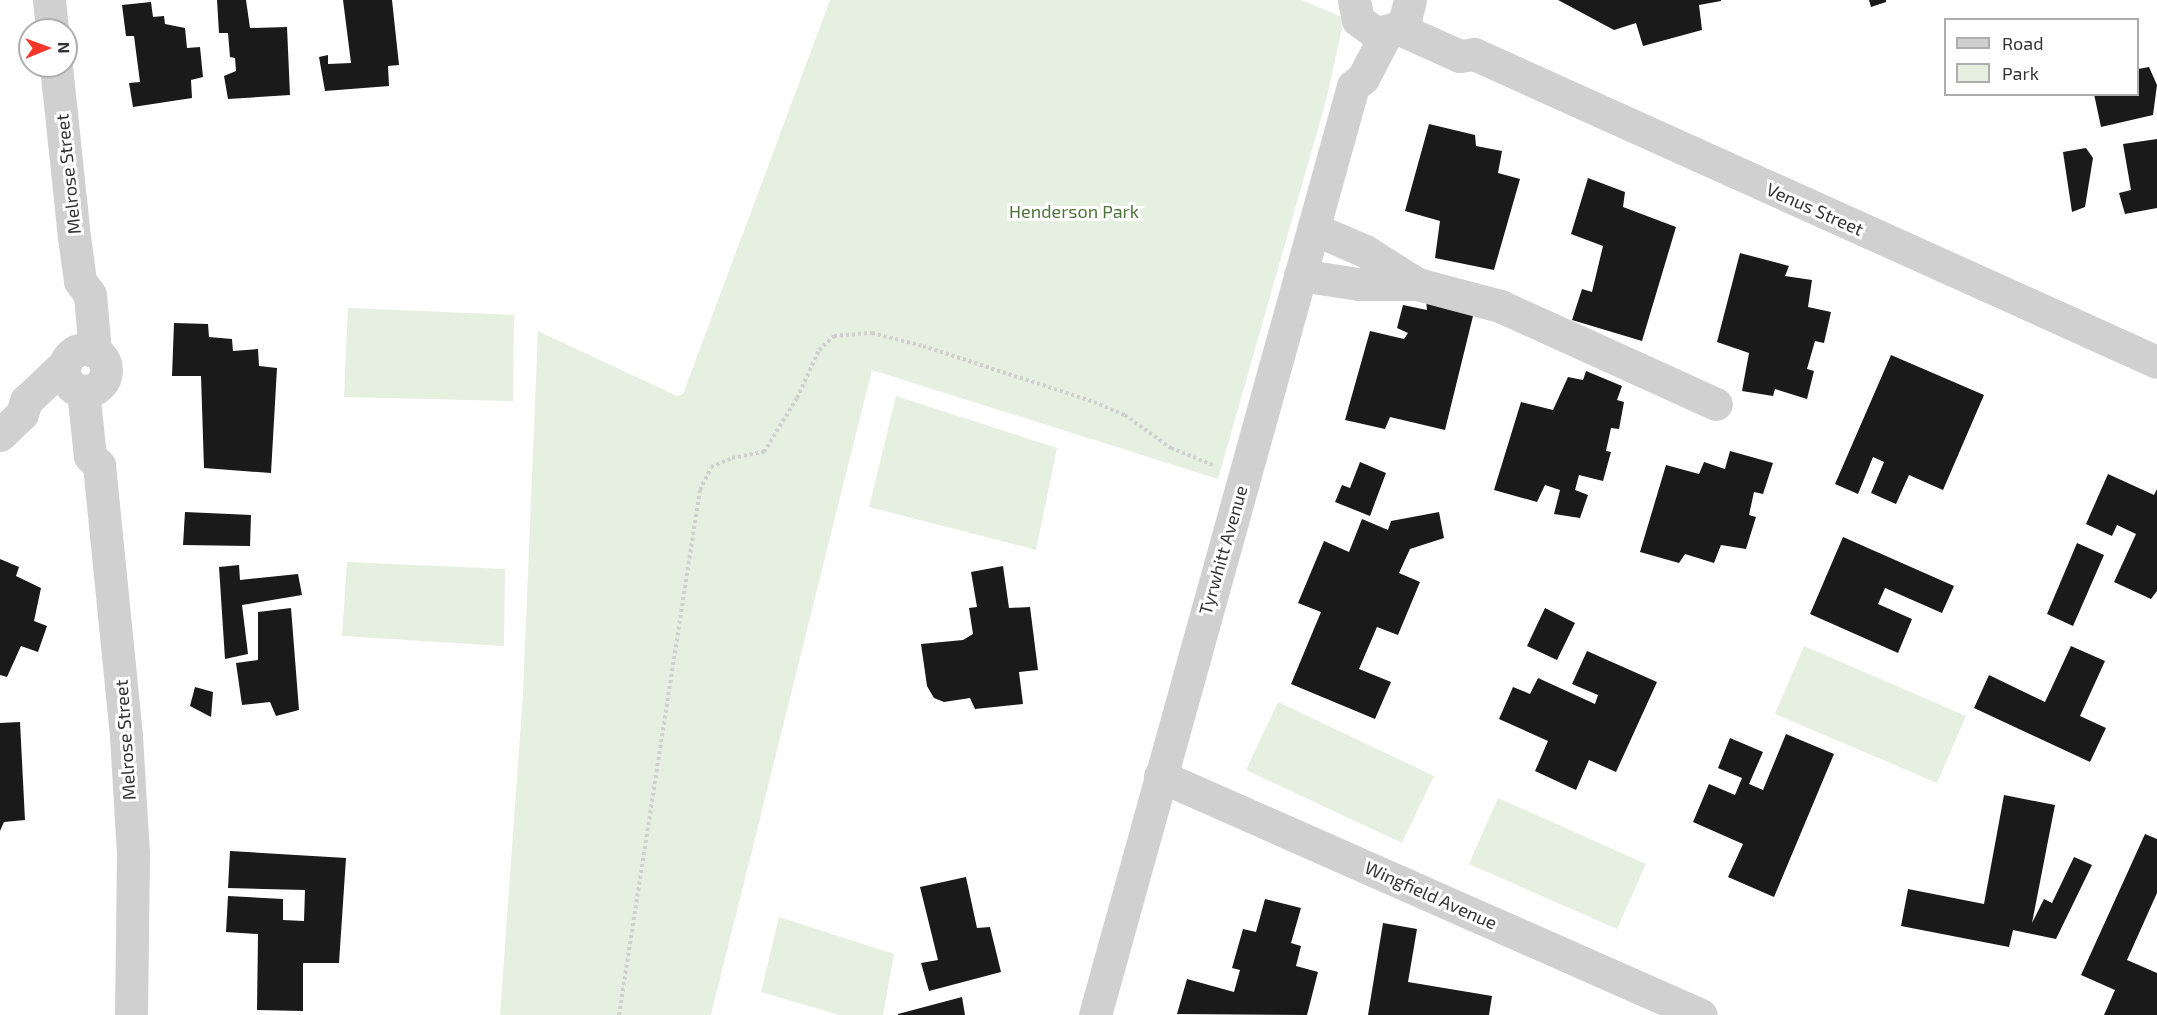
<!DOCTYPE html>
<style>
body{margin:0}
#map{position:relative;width:2157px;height:1015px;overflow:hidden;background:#fff;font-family:"Exo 2",sans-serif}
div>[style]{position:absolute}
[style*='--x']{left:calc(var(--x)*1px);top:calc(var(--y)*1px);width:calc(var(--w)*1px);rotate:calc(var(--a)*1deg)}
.green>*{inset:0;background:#e6f0e0}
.building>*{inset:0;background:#1a1a1a}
.path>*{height:4px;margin-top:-2px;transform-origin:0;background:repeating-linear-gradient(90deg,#d0d0d0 0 3px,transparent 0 6px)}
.minor>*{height:33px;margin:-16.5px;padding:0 16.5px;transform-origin:16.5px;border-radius:16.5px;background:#d0d0d0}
.tertiary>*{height:33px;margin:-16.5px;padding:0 16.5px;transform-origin:16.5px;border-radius:16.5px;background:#d0d0d0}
.tertiary>.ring{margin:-16.5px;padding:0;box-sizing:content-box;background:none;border:33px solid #d0d0d0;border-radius:50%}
span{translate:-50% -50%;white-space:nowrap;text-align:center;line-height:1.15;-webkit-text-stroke:6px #fff;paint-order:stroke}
.street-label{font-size:18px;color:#333}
.park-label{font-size:18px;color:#4d743a}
.legend{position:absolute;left:1944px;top:18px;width:195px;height:78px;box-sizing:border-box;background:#fff;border:2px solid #adadad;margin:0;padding:8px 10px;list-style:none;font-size:18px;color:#333}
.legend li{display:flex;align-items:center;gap:12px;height:30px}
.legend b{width:30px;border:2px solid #adadad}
.north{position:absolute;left:18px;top:18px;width:60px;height:60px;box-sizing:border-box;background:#fff;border:2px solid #adadad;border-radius:50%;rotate:89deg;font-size:16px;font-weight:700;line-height:24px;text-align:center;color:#333}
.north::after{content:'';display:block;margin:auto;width:21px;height:27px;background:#f63628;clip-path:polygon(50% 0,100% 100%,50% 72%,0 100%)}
</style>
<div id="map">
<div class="green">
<div style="clip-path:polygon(830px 0,1302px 0,1344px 18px,1327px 97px,1218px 479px,872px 370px,711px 1015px,500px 1015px,523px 694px,538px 331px,677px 396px,683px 394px)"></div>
<div style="clip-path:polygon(348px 308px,514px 315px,513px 401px,344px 397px)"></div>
<div style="clip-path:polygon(896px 396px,1057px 448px,1036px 550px,869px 507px)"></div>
<div style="clip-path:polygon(347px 562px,505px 569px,504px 646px,342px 636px)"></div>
<div style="clip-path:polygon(1804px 646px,1966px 716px,1937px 783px,1775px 714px)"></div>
<div style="clip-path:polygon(1278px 702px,1434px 776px,1402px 843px,1246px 770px)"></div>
<div style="clip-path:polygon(1498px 798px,1646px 864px,1617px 929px,1469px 864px)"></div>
<div style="clip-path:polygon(779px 917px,894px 954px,883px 1015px,839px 1015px,761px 992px)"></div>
</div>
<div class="building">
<div style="clip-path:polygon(217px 0,246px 0,250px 28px,287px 27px,290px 95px,228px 99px,224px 76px,236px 71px,235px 58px,230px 57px,228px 33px,219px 33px)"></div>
<div style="clip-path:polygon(343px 0,392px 0,399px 65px,388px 66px,389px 86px,325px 91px,319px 57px,328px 55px,328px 64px,351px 63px)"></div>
<div style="clip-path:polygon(1558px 0,1721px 0,1721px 1px,1699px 5px,1702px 30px,1643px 46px,1636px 23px,1614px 30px)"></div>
<div style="clip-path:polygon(1869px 0,1886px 0,1886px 2px,1871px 7px)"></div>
<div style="clip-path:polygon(151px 2px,153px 17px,164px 16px,165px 24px,185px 28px,187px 48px,200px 47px,203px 77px,191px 80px,192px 98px,133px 107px,129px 83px,140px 82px,134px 36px,126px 36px,122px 5px)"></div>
<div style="clip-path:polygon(2149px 67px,2157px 85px,2153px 115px,2101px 127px,2094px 94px,2138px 94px,2138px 69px)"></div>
<div style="clip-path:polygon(1429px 124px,1475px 135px,1476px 146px,1502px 151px,1498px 173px,1520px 179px,1494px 270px,1435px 258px,1440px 221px,1405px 211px)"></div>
<div style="clip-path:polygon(2157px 139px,2157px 208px,2125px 214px,2119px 193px,2131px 190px,2123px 144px)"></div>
<div style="clip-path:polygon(2086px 148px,2093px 158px,2085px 207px,2072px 212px,2063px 152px)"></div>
<div style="clip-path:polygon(1588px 178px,1625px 192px,1623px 207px,1676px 227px,1642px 341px,1572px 320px,1582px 289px,1592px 292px,1603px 246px,1571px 234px)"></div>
<div style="clip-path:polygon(1740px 253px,1789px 266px,1785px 276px,1812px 280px,1808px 307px,1831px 312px,1824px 343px,1815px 341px,1807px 369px,1814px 371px,1807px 399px,1775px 389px,1773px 396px,1742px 391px,1749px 353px,1717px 342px)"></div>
<div style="clip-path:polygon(1426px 300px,1474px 312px,1445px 430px,1390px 417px,1385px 429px,1345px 420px,1370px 331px,1404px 339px,1408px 333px,1397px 328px,1403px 305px,1427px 310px)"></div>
<div style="clip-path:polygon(174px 323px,208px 324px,209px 337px,232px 339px,233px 351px,258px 349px,259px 366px,277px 368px,271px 473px,204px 468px,201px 376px,172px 376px)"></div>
<div style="clip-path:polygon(1891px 355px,1984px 395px,1943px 490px,1909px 475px,1896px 504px,1871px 493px,1884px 462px,1873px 457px,1858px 494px,1835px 484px)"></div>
<div style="clip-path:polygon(1586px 371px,1622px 386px,1617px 400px,1624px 402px,1619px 429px,1611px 428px,1606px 451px,1611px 452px,1603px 481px,1579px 475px,1575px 490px,1588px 495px,1580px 518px,1554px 514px,1560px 490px,1545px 485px,1537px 502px,1494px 490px,1521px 402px,1553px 410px,1568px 377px,1583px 380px)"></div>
<div style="clip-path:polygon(1730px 451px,1773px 463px,1763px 494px,1754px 492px,1749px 515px,1756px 517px,1746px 549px,1721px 545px,1714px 563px,1685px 554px,1679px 563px,1640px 552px,1666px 465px,1699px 474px,1704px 462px,1725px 469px)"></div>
<div style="clip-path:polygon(1360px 462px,1386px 473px,1370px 516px,1335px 502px,1342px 485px,1350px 488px)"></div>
<div style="clip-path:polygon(2108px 474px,2154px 495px,2157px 489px,2157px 591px,2151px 599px,2114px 582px,2136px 534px,2117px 525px,2112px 536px,2086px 524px)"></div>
<div style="clip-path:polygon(185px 512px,251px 515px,250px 546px,183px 545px)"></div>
<div style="clip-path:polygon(1439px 512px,1444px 538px,1410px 549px,1399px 573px,1420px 582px,1398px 635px,1377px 627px,1359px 669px,1391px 682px,1375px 719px,1291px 684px,1321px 612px,1298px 603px,1324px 541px,1349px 552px,1362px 519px,1388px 530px,1391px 521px)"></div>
<div style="clip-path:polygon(1843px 537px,1954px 586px,1942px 613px,1885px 588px,1878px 604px,1912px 619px,1898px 653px,1810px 614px)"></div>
<div style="clip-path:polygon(2077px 543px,2104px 555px,2073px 626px,2047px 614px)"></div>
<div style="clip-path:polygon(0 559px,19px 567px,16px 576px,41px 588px,34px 621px,47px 626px,38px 652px,21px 646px,7px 677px,0 675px)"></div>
<div style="clip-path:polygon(239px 565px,240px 580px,298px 574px,302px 595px,242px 605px,248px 654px,225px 659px,219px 567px)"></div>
<div style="clip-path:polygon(1003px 566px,1009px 608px,1030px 607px,1038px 670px,1019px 672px,1023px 704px,975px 709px,970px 698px,944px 702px,934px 698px,927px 686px,921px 644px,963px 640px,973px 634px,969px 608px,977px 607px,971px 572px)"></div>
<div style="clip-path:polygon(291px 608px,299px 710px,276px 716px,270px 702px,242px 705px,236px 663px,258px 660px,258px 612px)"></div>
<div style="clip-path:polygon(1545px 608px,1575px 623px,1557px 660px,1527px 646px)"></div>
<div style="clip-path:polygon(2071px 646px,2105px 661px,2080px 716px,2106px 728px,2090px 762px,1974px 708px,1989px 675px,2045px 702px)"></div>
<div style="clip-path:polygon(1587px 651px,1657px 682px,1616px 772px,1589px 760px,1576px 790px,1535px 771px,1548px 741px,1499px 719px,1513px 687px,1530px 694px,1538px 678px,1595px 704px,1598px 695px,1572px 684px)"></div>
<div style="clip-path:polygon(195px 687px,213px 692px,211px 717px,190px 706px)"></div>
<div style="clip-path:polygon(20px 722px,25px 820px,4px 822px,0 831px,0 723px)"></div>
<div style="clip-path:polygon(1786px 734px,1834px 754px,1774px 897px,1728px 877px,1743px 844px,1693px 822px,1709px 784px,1735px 795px,1742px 778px,1718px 768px,1730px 738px,1763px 752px,1749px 784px,1763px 790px)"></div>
<div style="clip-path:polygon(2004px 795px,2055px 805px,2032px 923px,2044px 899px,2052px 903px,2074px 857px,2092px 865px,2056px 939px,2013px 930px,2009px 947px,1901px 926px,1908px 889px,1984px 904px)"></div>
<div style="clip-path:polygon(2145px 834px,2157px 839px,2157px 893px,2127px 960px,2157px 973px,2157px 1015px,2104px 1015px,2115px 990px,2081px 975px)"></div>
<div style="clip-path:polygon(230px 851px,346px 858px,339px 963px,303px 963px,303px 1011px,257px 1010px,258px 934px,226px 932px,228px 896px,283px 899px,283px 920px,304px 921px,305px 890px,228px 888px)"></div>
<div style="clip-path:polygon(966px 877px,977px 928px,990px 927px,1001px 972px,929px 991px,921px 963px,938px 960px,920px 887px)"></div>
<div style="clip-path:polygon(1265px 899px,1301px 908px,1291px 943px,1301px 946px,1296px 966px,1318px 972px,1307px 1015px,1177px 1014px,1187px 979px,1234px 992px,1240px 970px,1232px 968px,1243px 929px,1256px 932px)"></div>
<div style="clip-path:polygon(1383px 923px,1417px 929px,1408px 982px,1492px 996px,1489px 1015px,1368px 1015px)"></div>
<div style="clip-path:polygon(962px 997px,965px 1015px,898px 1015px,898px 1014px)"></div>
</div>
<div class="path">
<div style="--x:619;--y:1015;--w:531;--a:-81.23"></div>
<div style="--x:700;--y:490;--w:25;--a:-64"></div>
<div style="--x:711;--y:467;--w:23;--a:-23"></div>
<div style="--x:732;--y:458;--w:33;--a:-11"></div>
<div style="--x:764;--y:452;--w:63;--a:-58.6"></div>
<div style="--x:797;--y:398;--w:53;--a:-65.4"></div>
<div style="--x:819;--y:350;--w:21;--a:-43"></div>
<div style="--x:834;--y:336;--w:38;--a:-5"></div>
<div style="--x:872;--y:333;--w:53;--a:14.3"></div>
<div style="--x:923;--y:346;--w:180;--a:18.1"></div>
<div style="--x:1094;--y:402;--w:34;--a:23"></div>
<div style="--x:1125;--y:415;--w:57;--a:35.7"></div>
<div style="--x:1171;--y:448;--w:48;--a:22.2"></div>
</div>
<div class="minor">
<div style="--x:1354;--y:0;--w:20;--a:79"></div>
<div style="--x:1358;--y:20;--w:22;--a:36"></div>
<div style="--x:1376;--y:33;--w:22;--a:-13"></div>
<div style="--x:1397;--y:28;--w:11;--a:-45"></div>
<div style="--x:1405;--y:20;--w:21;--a:-76"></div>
<div style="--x:1397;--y:28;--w:69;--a:24"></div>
<div style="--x:1460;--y:56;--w:14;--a:-8"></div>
<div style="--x:1474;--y:54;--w:749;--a:24.27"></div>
<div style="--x:1300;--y:275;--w:59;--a:8.8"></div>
<div style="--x:1358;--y:284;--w:59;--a:0"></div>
<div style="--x:1417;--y:284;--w:62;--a:-147.6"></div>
<div style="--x:1365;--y:251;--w:56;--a:-156.7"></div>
<div style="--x:1417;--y:284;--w:86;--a:14.8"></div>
<div style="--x:1500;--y:306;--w:237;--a:24.4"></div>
<div style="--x:0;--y:435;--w:30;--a:-44"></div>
<div style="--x:22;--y:414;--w:14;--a:-73"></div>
<div style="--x:26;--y:401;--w:54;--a:-43.5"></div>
<div style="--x:1160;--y:776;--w:591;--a:23.83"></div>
<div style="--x:1095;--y:1015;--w:964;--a:-74.48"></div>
<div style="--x:1353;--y:86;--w:13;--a:-39"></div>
<div style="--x:1363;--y:78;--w:52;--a:-62.4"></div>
</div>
<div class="tertiary">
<div style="--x:49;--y:0;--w:30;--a:84"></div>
<div style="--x:56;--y:66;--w:172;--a:84"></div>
<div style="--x:74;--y:237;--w:44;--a:82.2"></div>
<div style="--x:80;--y:281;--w:17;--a:54"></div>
<div style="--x:90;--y:295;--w:57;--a:85"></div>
<div class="ring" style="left:64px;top:349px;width:9px;height:9px"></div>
<div style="--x:83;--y:391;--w:65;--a:83.9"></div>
<div style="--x:90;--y:456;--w:13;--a:45"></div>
<div style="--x:99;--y:465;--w:272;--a:84.3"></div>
<div style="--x:126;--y:736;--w:117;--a:86.6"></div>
<div style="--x:133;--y:853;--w:162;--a:90.7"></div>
</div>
<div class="street-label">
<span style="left:68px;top:174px;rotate:-96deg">Melrose Street</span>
<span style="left:1815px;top:209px;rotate:24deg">Venus Street</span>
<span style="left:1223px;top:550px;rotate:-74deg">Tyrwhitt Avenue</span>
<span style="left:125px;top:740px;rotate:-94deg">Melrose Street</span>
<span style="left:1431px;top:895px;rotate:24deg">Wingfield Avenue</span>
</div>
<div class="park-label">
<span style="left:1074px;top:211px">Henderson Park</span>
</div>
<ul class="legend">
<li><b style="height:8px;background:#d0d0d0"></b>Road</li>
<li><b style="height:16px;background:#e6f0e0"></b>Park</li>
</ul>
<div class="north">N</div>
</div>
